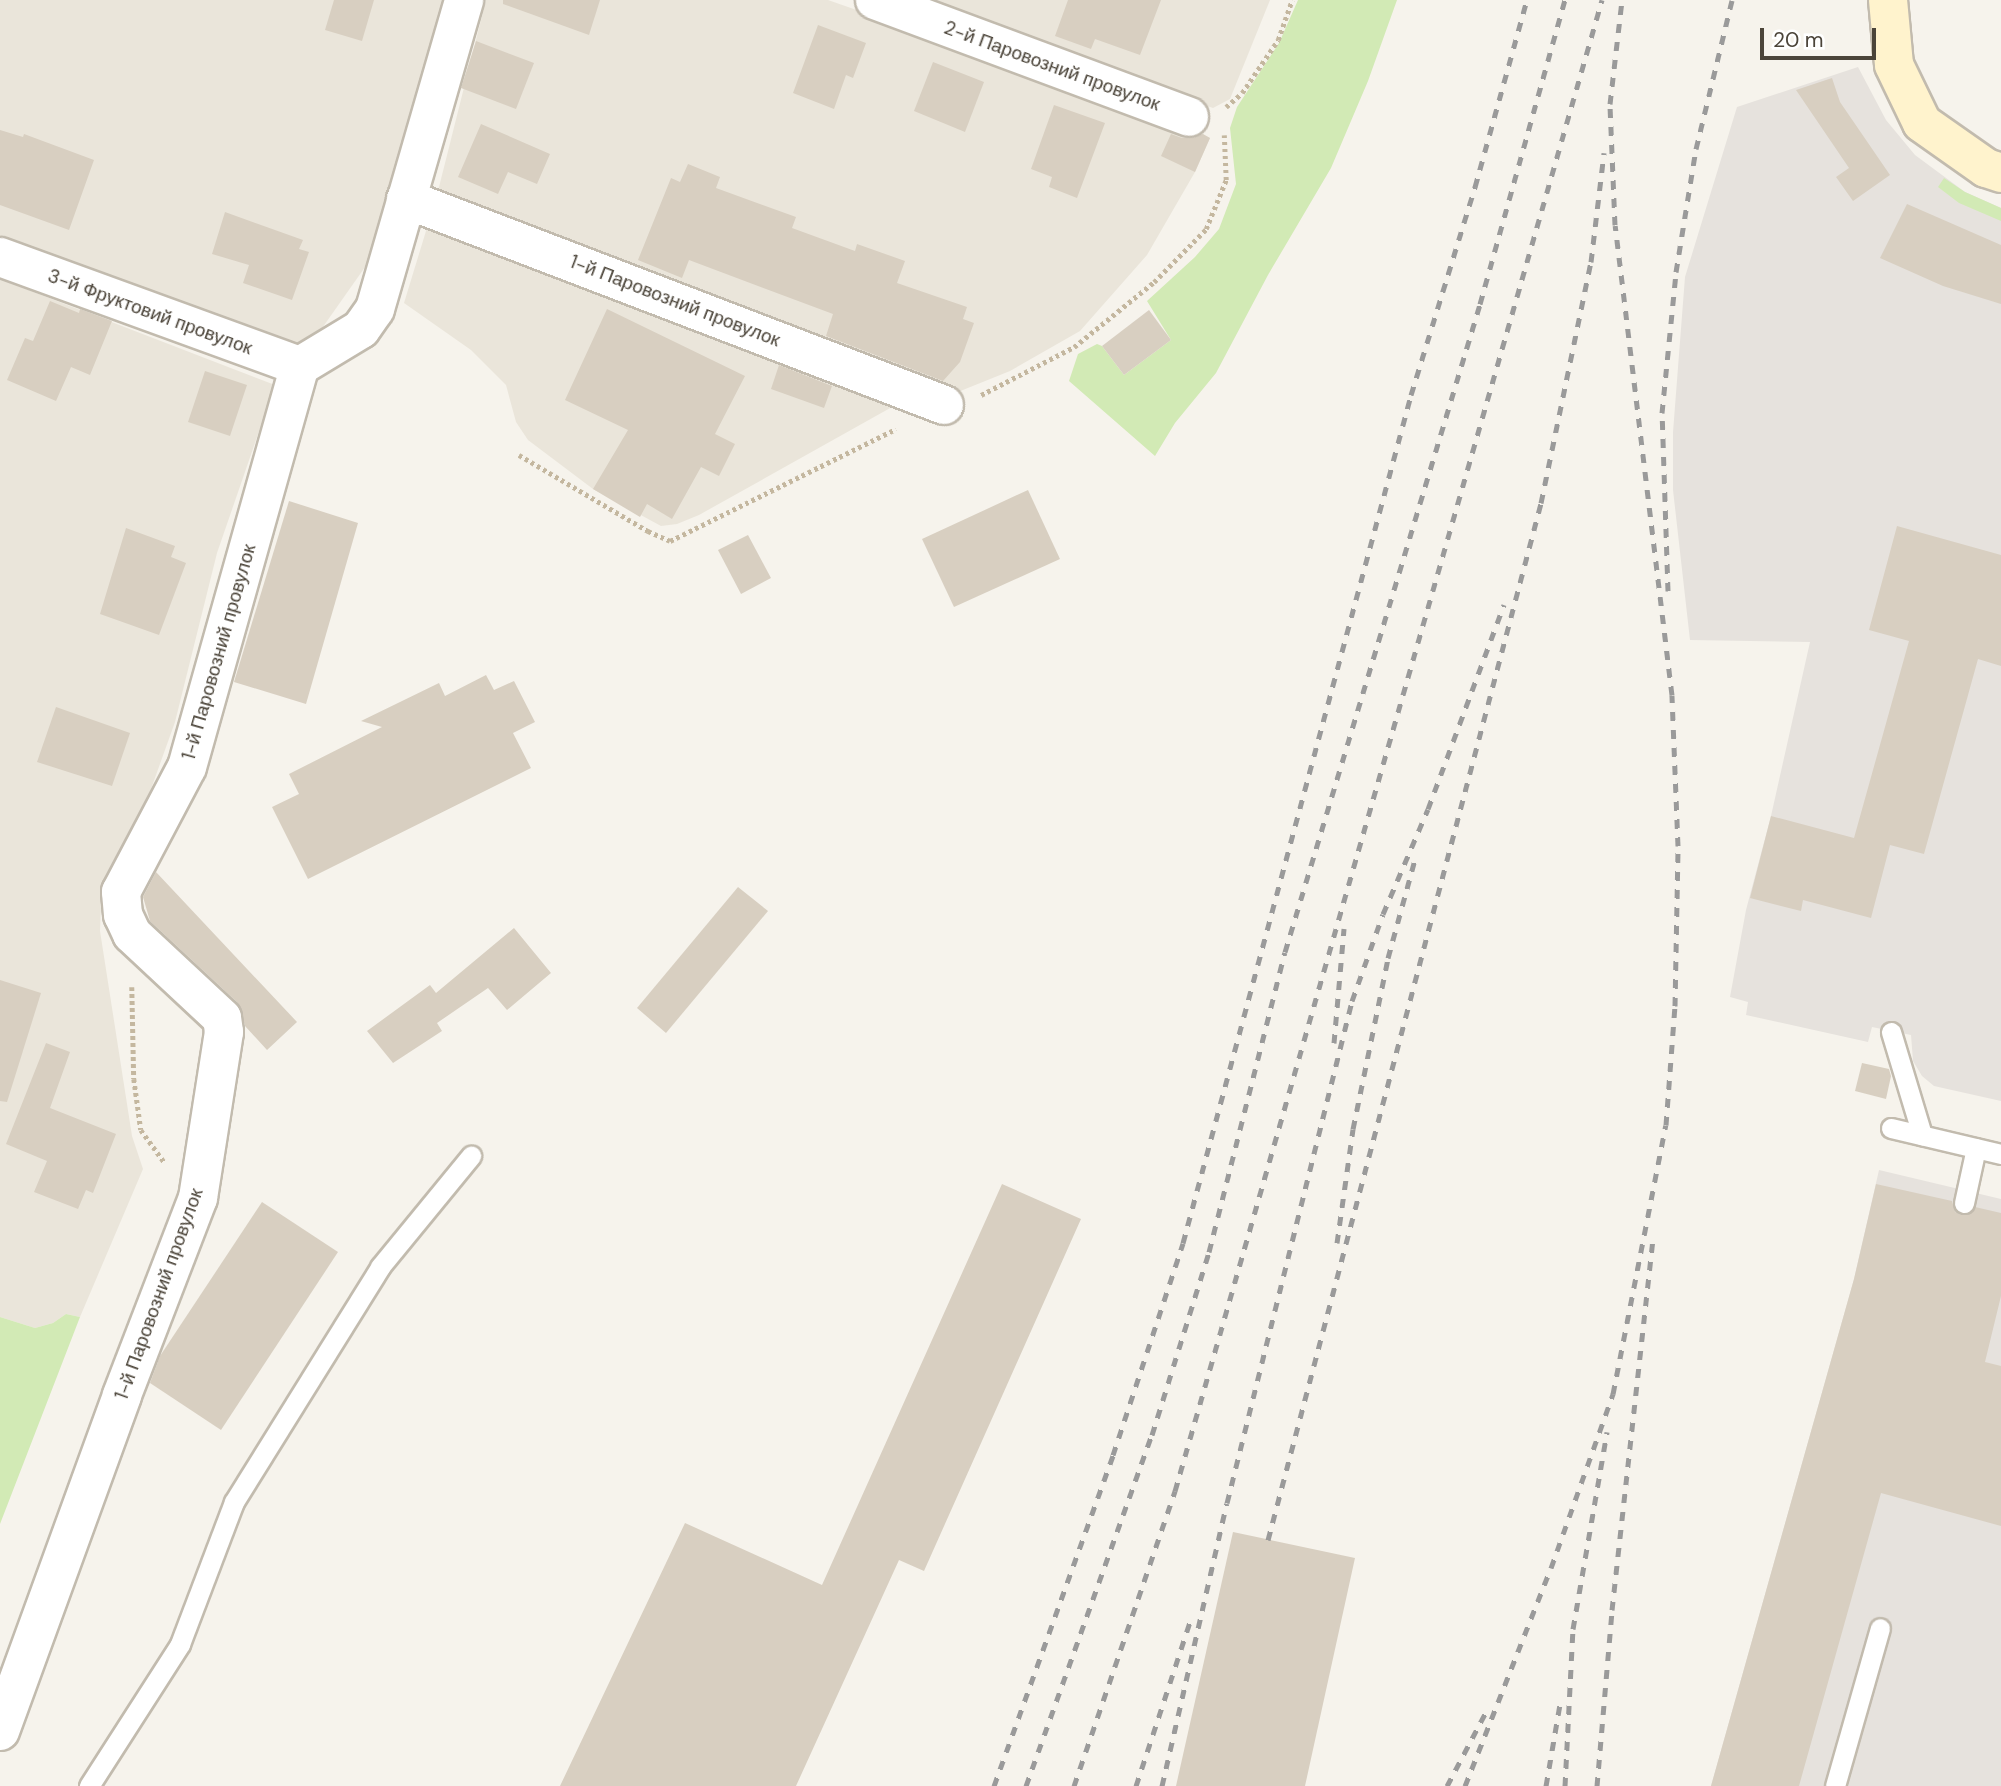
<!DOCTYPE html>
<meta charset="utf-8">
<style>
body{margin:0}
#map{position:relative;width:2001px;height:1786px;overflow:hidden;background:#f6f3ec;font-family:"DM Sans",sans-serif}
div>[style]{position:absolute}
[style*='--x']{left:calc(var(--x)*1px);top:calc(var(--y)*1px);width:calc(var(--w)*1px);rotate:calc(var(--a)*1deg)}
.residential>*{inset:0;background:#eae5da}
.industrial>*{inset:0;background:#e6e2dd}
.green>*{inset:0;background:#d2eab5}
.building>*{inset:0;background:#d8cfc1}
.path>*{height:4.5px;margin-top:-2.25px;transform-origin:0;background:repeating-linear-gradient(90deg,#c4b79f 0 3.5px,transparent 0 7px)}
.roads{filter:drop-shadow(2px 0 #c2bbae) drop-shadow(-2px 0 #c2bbae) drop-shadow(0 2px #c2bbae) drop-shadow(0 -2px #c2bbae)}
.lane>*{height:19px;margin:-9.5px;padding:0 9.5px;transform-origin:9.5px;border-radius:9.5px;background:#fff}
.street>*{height:38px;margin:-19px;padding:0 19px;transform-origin:19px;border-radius:19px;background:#fff}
.secondary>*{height:38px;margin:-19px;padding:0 19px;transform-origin:19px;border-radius:19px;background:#fff3cd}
.rail>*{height:5px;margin-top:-2.5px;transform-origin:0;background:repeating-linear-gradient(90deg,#9a9a9a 0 9px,transparent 0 18px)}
span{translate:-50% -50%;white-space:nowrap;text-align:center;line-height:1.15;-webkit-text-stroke:5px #fff;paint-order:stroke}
.street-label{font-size:19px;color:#4b4439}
.scale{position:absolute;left:1760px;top:28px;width:116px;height:32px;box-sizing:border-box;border:4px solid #4b4439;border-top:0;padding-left:9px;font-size:21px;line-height:24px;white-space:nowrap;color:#4b4439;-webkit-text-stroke:5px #fff;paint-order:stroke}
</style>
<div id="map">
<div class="residential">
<div style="clip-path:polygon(0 0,444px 0,370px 260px,313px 341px,292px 349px,0 238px)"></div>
<div style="clip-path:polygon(486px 0,828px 0,1176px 122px,1210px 138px,1195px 172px,1147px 255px,1080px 331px,1010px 371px,948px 396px,892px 407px,699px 515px,677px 524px,661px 526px,593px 489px,528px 440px,516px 422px,506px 385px,471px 350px,404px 303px,437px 195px)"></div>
<div style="clip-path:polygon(903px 0,1270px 0,1230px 99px,1213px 108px)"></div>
<div style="clip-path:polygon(0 279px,275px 385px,217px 553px,175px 722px,151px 789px,101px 903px,100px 931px,132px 1136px,143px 1169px,80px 1317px,66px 1314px,53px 1323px,35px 1328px,0 1317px)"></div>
</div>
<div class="industrial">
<div style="clip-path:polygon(1858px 67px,1886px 120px,1915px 155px,1965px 192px,2001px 208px,2001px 1101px,1934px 1086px,1922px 1076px,1913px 1061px,1911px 1035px,1872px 1027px,1868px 1042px,1746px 1015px,1748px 1002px,1730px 997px,1746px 910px,1771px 816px,1810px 642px,1690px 640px,1673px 490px,1673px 432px,1685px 277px,1737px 107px)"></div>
<div style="clip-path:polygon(1879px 1170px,2001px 1199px,2001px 1786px,1711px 1786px,1854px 1279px)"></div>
</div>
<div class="green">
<div style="clip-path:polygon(1298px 0,1397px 0,1368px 81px,1331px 168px,1268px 275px,1216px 373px,1175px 423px,1155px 456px,1069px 381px,1078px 354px,1097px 344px,1102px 346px,1124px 375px,1171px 340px,1147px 301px,1195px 257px,1219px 229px,1236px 184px,1230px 128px,1237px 107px,1279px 43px)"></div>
<div style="clip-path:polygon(1944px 178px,1965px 192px,2001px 208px,2001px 221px,1959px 203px,1938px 187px)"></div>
<div style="clip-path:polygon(66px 1314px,80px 1317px,0 1524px,0 1317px,35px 1328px,53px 1323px)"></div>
</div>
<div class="building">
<div style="clip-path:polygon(334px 0,374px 0,362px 41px,325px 30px)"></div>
<div style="clip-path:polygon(503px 0,600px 0,589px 35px,503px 4px)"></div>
<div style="clip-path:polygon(1068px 0,1161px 0,1140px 55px,1095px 39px,1091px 49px,1055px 36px)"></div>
<div style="clip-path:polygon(818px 25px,866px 43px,853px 78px,846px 75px,834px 109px,793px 93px)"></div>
<div style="clip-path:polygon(476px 41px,534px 63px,516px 109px,461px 88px)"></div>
<div style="clip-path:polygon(933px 62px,984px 82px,965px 132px,914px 111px)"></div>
<div style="clip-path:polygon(1832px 78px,1840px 102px,1890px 175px,1853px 201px,1836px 177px,1849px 168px,1796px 90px)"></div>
<div style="clip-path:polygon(1054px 105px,1105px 123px,1077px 198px,1049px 187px,1052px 177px,1031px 169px)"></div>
<div style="clip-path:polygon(481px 124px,550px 154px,537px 184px,508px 172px,498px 194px,458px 177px)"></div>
<div style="clip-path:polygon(0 130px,23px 137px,24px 134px,94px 160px,69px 230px,0 205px)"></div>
<div style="clip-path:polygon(1171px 134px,1182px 138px,1193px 138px,1203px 134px,1210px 138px,1195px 172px,1161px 156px)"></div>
<div style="clip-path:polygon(688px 164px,720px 177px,716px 188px,796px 217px,792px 228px,855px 251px,857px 244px,905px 261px,897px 283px,967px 307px,963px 319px,974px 323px,960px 362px,943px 381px,826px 336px,833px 314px,689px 260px,682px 278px,638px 260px,671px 178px,680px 182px)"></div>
<div style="clip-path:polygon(1907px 204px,2001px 245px,2001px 304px,1943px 286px,1880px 258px)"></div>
<div style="clip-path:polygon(225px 212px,303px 240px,299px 249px,309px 252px,292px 300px,243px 283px,249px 265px,212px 254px)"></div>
<div style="clip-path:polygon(50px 301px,79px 313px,80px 309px,112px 321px,90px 375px,71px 367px,56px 401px,7px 380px,25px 338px,33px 341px)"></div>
<div style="clip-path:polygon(607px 309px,745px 376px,715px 434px,735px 444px,719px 476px,701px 467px,672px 519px,647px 504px,640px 517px,593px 489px,628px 430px,565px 400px)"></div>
<div style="clip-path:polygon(1149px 310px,1171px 340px,1124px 375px,1102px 346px)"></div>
<div style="clip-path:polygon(779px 365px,832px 386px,824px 408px,771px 389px)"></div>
<div style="clip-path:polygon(205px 371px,247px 385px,230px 436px,188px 422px)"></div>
<div style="clip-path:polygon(1028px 490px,1060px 559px,954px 607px,922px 539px)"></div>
<div style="clip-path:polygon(289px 501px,358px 523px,306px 704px,234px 682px)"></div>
<div style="clip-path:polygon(1897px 526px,2001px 555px,2001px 666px,1978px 659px,1924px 854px,1890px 845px,1871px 918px,1803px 900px,1801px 911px,1750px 898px,1771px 816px,1854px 838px,1909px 641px,1869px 630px)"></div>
<div style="clip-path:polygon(126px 528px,175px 546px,171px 557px,186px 563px,159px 635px,100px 614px)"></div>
<div style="clip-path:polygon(748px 535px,771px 578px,741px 594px,718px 550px)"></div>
<div style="clip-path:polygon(486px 675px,494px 690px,514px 681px,535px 722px,513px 733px,531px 768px,308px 879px,272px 807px,299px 794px,289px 774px,382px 727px,361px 721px,439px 683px,445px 696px)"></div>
<div style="clip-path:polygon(56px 707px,130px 733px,112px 786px,37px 762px)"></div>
<div style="clip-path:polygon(156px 872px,297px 1022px,267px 1050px,245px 1026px,237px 1002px,150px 921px,143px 897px)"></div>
<div style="clip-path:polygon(738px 887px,768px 911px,666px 1033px,637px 1008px)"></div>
<div style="clip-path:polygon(514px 928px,551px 973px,507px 1010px,488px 988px,437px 1023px,442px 1031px,393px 1063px,367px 1031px,430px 985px,436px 993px)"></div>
<div style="clip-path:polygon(0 980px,41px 993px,7px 1102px,0 1101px)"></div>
<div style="clip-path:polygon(46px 1043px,70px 1052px,50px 1108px,116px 1134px,93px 1193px,86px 1190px,78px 1209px,34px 1192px,47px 1161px,6px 1144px)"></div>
<div style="clip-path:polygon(1862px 1063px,1889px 1069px,1891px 1076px,1886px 1099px,1855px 1091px)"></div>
<div style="clip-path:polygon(1002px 1184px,1081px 1219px,924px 1571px,899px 1560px,796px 1786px,560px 1786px,685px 1523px,822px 1585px)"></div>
<div style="clip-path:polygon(1876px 1184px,1952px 1201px,1955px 1212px,1961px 1215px,1968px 1214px,1975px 1207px,2001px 1213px,2001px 1296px,1985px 1362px,2001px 1366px,2001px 1526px,1881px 1493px,1799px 1786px,1711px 1786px,1854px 1279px)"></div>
<div style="clip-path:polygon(262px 1202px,338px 1252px,221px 1430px,150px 1383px,160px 1356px)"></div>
<div style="clip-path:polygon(1233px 1532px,1355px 1558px,1305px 1786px,1176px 1786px)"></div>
</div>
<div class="path">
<div style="--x:1226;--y:107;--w:21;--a:-41"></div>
<div style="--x:1242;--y:93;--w:64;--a:-55.8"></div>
<div style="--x:1278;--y:40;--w:42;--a:-70.7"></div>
<div style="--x:981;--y:395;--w:105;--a:-27.3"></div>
<div style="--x:1074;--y:347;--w:103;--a:-39.1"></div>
<div style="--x:1154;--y:282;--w:74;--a:-45.5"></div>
<div style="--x:1206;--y:229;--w:53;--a:-67.8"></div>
<div style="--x:1226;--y:180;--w:45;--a:-92.5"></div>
<div style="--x:519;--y:455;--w:150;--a:30.5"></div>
<div style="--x:648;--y:531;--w:24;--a:24"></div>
<div style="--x:670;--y:541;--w:252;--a:-26.4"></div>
<div style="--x:132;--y:987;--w:92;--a:88.8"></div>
<div style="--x:134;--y:1079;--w:51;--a:82.2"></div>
<div style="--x:141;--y:1130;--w:39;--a:54"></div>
</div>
<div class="roads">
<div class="lane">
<div style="--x:1891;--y:1032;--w:108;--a:73.2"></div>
<div style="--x:1891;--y:1128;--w:113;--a:13.3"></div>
<div style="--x:1964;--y:1203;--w:56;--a:-77.7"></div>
<div style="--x:89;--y:1786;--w:169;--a:-57.3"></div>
<div style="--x:180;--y:1644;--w:152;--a:-69.2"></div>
<div style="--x:234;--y:1502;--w:277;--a:-58.1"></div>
<div style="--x:380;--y:1267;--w:144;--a:-50.7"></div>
<div style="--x:1835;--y:1786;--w:164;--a:-74.1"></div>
</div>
<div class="street">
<div style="--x:875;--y:0;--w:335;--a:20.4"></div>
<div style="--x:406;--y:199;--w:576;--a:20.95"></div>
<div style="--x:0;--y:257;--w:319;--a:20"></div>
<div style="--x:0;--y:1731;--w:357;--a:-70"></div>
<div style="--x:122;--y:1395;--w:211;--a:-68.9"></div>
<div style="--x:198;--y:1198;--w:168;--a:-81.1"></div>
<div style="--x:224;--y:1032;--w:14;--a:-98"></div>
<div style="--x:222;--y:1018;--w:123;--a:-137"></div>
<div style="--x:132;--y:934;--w:21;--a:-115"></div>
<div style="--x:123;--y:915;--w:23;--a:-95"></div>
<div style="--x:121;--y:892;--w:141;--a:-62.2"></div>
<div style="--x:187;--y:767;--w:417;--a:-74.3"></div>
<div style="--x:300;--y:366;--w:71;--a:-31.2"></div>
<div style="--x:361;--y:329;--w:24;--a:-55"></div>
<div style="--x:375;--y:309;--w:322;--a:-73.9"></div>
</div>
<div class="secondary">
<div style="--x:1888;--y:0;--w:65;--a:84.7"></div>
<div style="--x:1894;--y:65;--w:64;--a:64.2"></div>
<div style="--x:1922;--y:123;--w:78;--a:35.1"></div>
<div style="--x:1986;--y:168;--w:16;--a:18"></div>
</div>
</div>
<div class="rail">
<div style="--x:1668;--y:591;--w:178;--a:-91.9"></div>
<div style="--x:1662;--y:413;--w:142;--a:-84.3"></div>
<div style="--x:1676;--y:272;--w:125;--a:-80.8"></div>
<div style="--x:1696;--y:149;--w:153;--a:-76.4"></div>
<div style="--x:1334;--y:1043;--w:115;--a:-85"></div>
<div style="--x:1337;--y:1243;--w:115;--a:-82"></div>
<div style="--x:1353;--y:1129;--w:175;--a:-78.4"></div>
<div style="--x:1388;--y:958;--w:103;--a:-74.7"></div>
<div style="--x:1268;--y:1540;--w:1072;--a:-75.25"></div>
<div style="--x:1541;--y:503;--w:246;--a:-78.3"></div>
<div style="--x:1591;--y:262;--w:110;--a:-83.2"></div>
<div style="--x:994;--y:1786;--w:352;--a:-70.2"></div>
<div style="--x:1113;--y:1455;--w:223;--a:-71.7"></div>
<div style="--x:1183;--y:1243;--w:878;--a:-74.95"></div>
<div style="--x:1411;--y:395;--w:218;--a:-72.9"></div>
<div style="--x:1475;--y:187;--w:194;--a:-74.5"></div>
<div style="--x:1026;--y:1786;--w:373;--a:-70.3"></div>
<div style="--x:1152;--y:1435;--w:192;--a:-72.7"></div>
<div style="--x:1209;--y:1252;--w:309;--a:-75.8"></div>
<div style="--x:1285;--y:952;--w:677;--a:-73.25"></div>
<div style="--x:1480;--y:304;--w:316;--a:-74.4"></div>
<div style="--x:1074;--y:1786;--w:312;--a:-71.1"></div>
<div style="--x:1175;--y:1491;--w:1551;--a:-74.02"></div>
<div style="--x:1136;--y:1786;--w:179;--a:-71.8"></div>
<div style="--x:1162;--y:1786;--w:290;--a:-77.1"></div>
<div style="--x:1227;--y:1503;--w:517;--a:-76.02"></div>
<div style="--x:1352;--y:1001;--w:92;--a:-70.4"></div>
<div style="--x:1383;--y:914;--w:114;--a:-66.8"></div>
<div style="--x:1428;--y:809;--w:218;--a:-69.6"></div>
<div style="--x:1447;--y:1786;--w:84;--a:-62.2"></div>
<div style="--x:1465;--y:1786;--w:234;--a:-68.5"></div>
<div style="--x:1551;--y:1568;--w:185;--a:-70.4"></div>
<div style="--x:1613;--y:1394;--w:274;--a:-78.9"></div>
<div style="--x:1666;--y:1125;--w:119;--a:-85.7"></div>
<div style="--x:1675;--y:1006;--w:160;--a:-88.9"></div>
<div style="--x:1678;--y:846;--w:151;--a:-92.3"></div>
<div style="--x:1672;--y:695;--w:473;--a:-96.9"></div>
<div style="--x:1615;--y:225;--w:121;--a:-92.4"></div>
<div style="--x:1610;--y:104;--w:105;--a:-83.4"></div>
<div style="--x:1546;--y:1786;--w:89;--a:-80.3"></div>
<div style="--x:1565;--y:1786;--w:157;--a:-87.1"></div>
<div style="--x:1573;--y:1629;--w:200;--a:-80.2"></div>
<div style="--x:1597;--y:1786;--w:177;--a:-85.1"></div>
<div style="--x:1612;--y:1610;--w:376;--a:-83.7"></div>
</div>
<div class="street-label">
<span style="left:1052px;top:66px;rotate:20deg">2-й Паровозний провулок</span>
<span style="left:675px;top:301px;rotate:21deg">1-й Паровозний провулок</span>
<span style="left:150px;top:312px;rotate:20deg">3-й Фруктовий провулок</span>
<span style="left:219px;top:652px;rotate:-74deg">1-й Паровозний провулок</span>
<span style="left:159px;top:1294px;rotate:-70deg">1-й Паровозний провулок</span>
</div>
<div class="scale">20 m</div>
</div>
